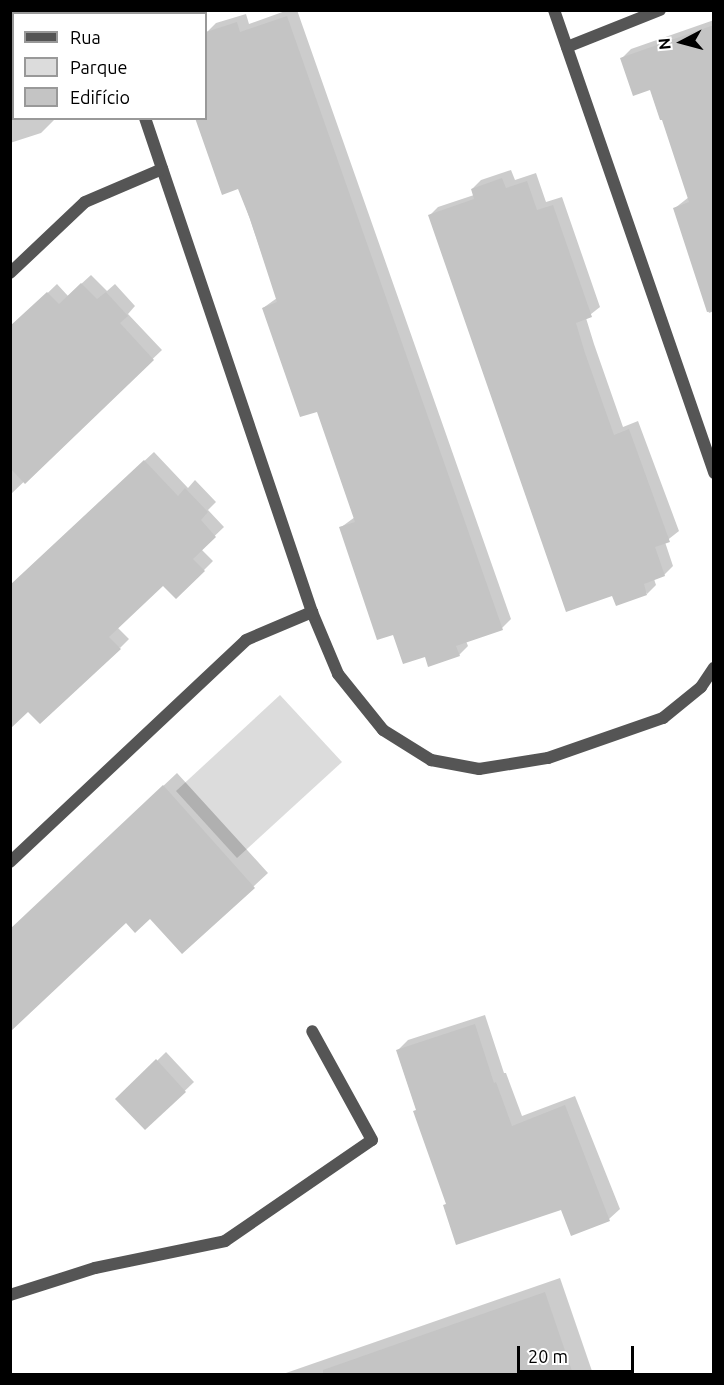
<!DOCTYPE html>
<meta charset="utf-8">
<style>
body{margin:0}
#map{position:relative;width:724px;height:1385px;overflow:hidden;background:#fff;font-family:Ubuntu,sans-serif}
div>[style]{position:absolute}
[style*='--x']{left:calc(var(--x)*1px);top:calc(var(--y)*1px);width:calc(var(--w)*1px);rotate:calc(var(--a)*1deg)}
.green>*{inset:0;background:#dcdcdc}
.shadow>*{inset:0;background:#0003}
.building>*{inset:0;background:#c4c4c4}
.service>*{height:12px;margin:-6px;padding:0 6px;transform-origin:6px;border-radius:6px;background:#555}
.minor>*{height:12px;margin:-6px;padding:0 6px;transform-origin:6px;border-radius:6px;background:#555}
span{translate:-50% -50%;white-space:nowrap;text-align:center;line-height:1.15;-webkit-text-stroke:4.5px #fff;paint-order:stroke}
.frame{position:absolute;inset:0;border:12px solid #000;pointer-events:none}
.legend{position:absolute;left:12px;top:12px;width:195px;height:108px;box-sizing:border-box;background:#fff;border:2px solid #999;margin:0;padding:8px 10px;list-style:none;font-size:18px;color:#000}
.legend li{display:flex;align-items:center;gap:12px;height:30px}
.legend b{width:30px;border:2px solid #999}
.north{position:absolute;left:652px;top:12px;width:60px;height:60px;-webkit-text-stroke:4px #fff;paint-order:stroke;rotate:264deg;font-size:16px;font-weight:700;line-height:24px;text-align:center;color:#000}
.north::after{content:'';display:block;margin:auto;width:21px;height:27px;background:#000;clip-path:polygon(50% 0,100% 100%,50% 72%,0 100%)}
.scale{position:absolute;left:517px;top:1346px;width:117px;height:27px;box-sizing:border-box;border:3px solid #000;border-top:0;padding-left:8px;font-size:18px;line-height:21px;white-space:nowrap;color:#000;-webkit-text-stroke:4px #fff;paint-order:stroke}
</style>
<div id="map">
<div class="green">
<div style="clip-path:polygon(280px 695px,342px 762px,237px 858px,176px 791px)"></div>
</div>
<div class="shadow">
<div style="clip-path:polygon(10px 10px,17px 10px,18px 14px,14px 14px,14px 118px,54px 120px,41px 133px,10px 143px)"></div>
<div style="clip-path:polygon(288px 10px,297px 10px,511px 619px,502px 628px,466px 641px,468px 646px,459px 655px,426px 655px,394px 633px,340px 528px,355px 517px,318px 410px,263px 308px,277px 298px,239px 187px,206px 118px,207px 32px,216px 23px,246px 14px,249px 24px)"></div>
<div style="clip-path:polygon(714px 20px,714px 311px,709px 313px,675px 208px,689px 197px,663px 118px,651px 88px,622px 58px,631px 49px)"></div>
<div style="clip-path:polygon(511px 170px,515px 180px,536px 173px,546px 202px,562px 197px,600px 307px,586px 318px,594px 344px,623px 427px,638px 421px,679px 531px,665px 542px,673px 566px,664px 575px,654px 579px,656px 585px,647px 594px,429px 216px,438px 207px,474px 195px,472px 189px,481px 180px)"></div>
<div style="clip-path:polygon(91px 275px,107px 291px,115px 284px,135px 306px,128px 314px,162px 350px,10px 495px,10px 329px,57px 284px,68px 296px)"></div>
<div style="clip-path:polygon(154px 452px,188px 488px,195px 480px,216px 502px,208px 510px,224px 527px,201px 549px,213px 561px,204px 570px,176px 597px,163px 584px,117px 627px,129px 639px,120px 648px,10px 586px)"></div>
<div style="clip-path:polygon(177px 773px,268px 873px,254px 886px,182px 952px,150px 917px,126px 921px,10px 930px)"></div>
<div style="clip-path:polygon(485px 1015px,504px 1073px,506px 1073px,522px 1116px,575px 1096px,620px 1209px,609px 1219px,562px 1208px,447px 1203px,398px 1050px,408px 1040px)"></div>
<div style="clip-path:polygon(166px 1052px,194px 1082px,146px 1128px,118px 1099px)"></div>
<div style="clip-path:polygon(560px 1278px,593px 1374px,283px 1374px)"></div>
</div>
<div class="building">
<div style="clip-path:polygon(287px 16px,503px 630px,456px 646px,460px 656px,428px 667px,425px 657px,403px 664px,393px 635px,377px 640px,339px 527px,355px 522px,317px 412px,300px 417px,262px 308px,277px 302px,250px 219px,238px 189px,222px 195px,195px 118px,206px 118px,206px 32px,237px 22px,240px 32px)"></div>
<div style="clip-path:polygon(714px 25px,714px 311px,707px 312px,673px 208px,689px 202px,662px 120px,660px 120px,650px 90px,633px 96px,620px 58px)"></div>
<div style="clip-path:polygon(502px 178px,506px 188px,527px 181px,537px 210px,553px 205px,592px 317px,576px 323px,585px 353px,614px 435px,629px 429px,670px 542px,655px 547px,665px 576px,644px 584px,647px 595px,616px 606px,612px 596px,566px 612px,428px 215px,474px 199px,471px 189px)"></div>
<div style="clip-path:polygon(81px 283px,97px 299px,106px 292px,128px 316px,120px 323px,154px 360px,25px 484px,10px 468px,10px 326px,47px 292px,59px 304px)"></div>
<div style="clip-path:polygon(144px 460px,178px 496px,185px 488px,208px 512px,201px 520px,216px 537px,193px 559px,205px 571px,176px 599px,163px 586px,109px 637px,121px 649px,40px 724px,28px 712px,10px 729px,10px 585px)"></div>
<div style="clip-path:polygon(163px 785px,255px 888px,182px 954px,150px 919px,135px 933px,126px 923px,10px 1032px,10px 929px)"></div>
<div style="clip-path:polygon(475px 1024px,494px 1083px,496px 1082px,512px 1126px,565px 1105px,610px 1221px,571px 1236px,561px 1210px,456px 1245px,443px 1205px,446px 1204px,413px 1111px,416px 1110px,396px 1050px)"></div>
<div style="clip-path:polygon(156px 1059px,186px 1092px,145px 1130px,115px 1099px)"></div>
<div style="clip-path:polygon(545px 1292px,573px 1374px,323px 1374px,323px 1370px)"></div>
</div>
<div class="service">
<div style="--x:10;--y:1295;--w:89;--a:-17.6"></div>
<div style="--x:95;--y:1268;--w:133;--a:-11.7"></div>
<div style="--x:225;--y:1241;--w:178;--a:-34.5"></div>
<div style="--x:372;--y:1140;--w:124;--a:-118.8"></div>
</div>
<div class="minor">
<div style="--x:108;--y:10;--w:4;--a:76"></div>
<div style="--x:554;--y:10;--w:490;--a:70.9"></div>
<div style="--x:567;--y:47;--w:100;--a:-21.7"></div>
<div style="--x:145;--y:118;--w:521;--a:71.32"></div>
<div style="--x:312;--y:612;--w:67;--a:67.2"></div>
<div style="--x:338;--y:674;--w:72;--a:51.2"></div>
<div style="--x:383;--y:730;--w:57;--a:32"></div>
<div style="--x:431;--y:760;--w:49;--a:10.6"></div>
<div style="--x:479;--y:769;--w:70;--a:-9.1"></div>
<div style="--x:548;--y:758;--w:122;--a:-19.2"></div>
<div style="--x:663;--y:718;--w:49;--a:-39.2"></div>
<div style="--x:701;--y:687;--w:23;--a:-56"></div>
<div style="--x:10;--y:273;--w:103;--a:-43.4"></div>
<div style="--x:85;--y:202;--w:84;--a:-23.2"></div>
<div style="--x:10;--y:862;--w:324;--a:-43.2"></div>
<div style="--x:246;--y:640;--w:72;--a:-23"></div>
</div>
<div class="frame"></div>
<ul class="legend">
<li><b style="height:8px;background:#555"></b>Rua</li>
<li><b style="height:16px;background:#dcdcdc"></b>Parque</li>
<li><b style="height:16px;background:#c4c4c4"></b>Edifício</li>
</ul>
<div class="north">N</div>
<div class="scale">20 m</div>
</div>
